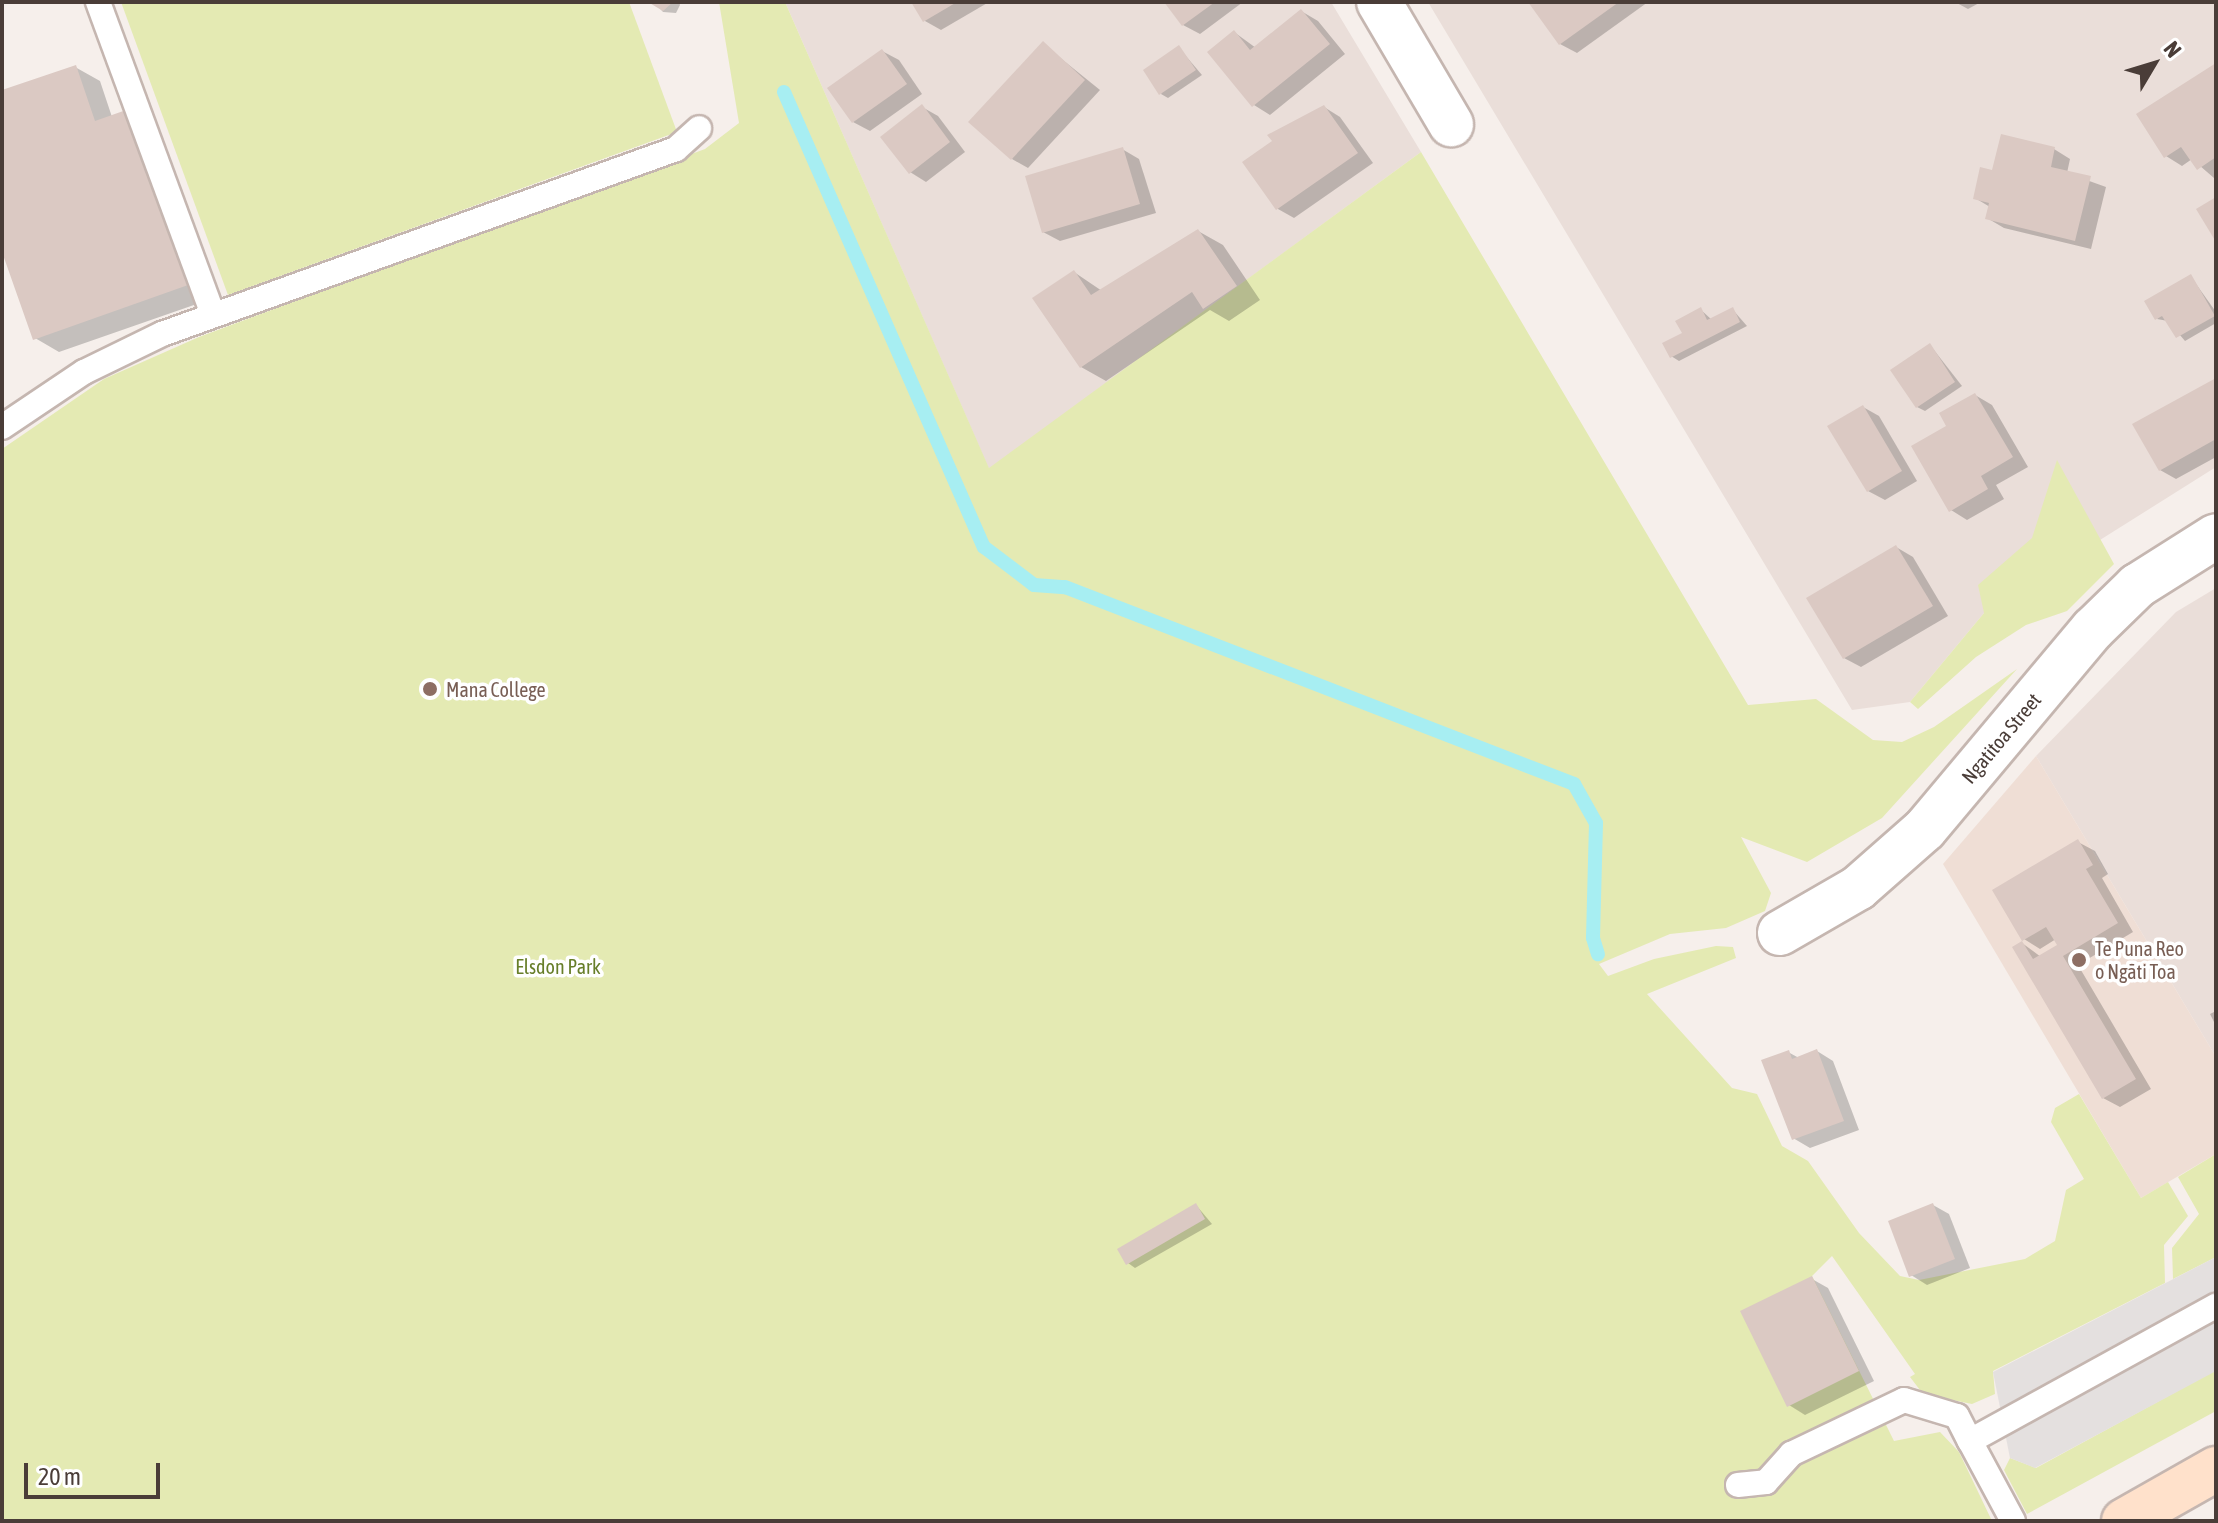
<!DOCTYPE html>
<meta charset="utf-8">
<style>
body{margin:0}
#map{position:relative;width:2218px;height:1523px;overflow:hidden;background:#f6efeb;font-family:"Asap Condensed",sans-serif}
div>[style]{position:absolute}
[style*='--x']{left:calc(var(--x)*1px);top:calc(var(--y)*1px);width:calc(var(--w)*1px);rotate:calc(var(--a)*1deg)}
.residential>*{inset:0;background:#eaded9}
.education>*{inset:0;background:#efded5}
.green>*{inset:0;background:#e4eab3}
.parking>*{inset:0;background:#e4e0df}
.shadow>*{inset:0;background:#0003}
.stream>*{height:14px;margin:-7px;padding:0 7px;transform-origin:7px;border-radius:7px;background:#a7eef2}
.building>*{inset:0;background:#dbc9c3}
.roads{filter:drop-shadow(2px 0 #c5b6b0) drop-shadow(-2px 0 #c5b6b0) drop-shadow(0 2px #c5b6b0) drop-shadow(0 -2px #c5b6b0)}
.service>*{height:24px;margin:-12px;padding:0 12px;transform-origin:12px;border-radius:12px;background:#fff}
.minor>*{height:44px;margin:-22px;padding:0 22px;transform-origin:22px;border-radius:22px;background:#fff}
.secondary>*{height:44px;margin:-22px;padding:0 22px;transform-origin:22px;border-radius:22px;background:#ffe1cb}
.dots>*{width:22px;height:22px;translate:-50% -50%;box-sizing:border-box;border:4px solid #fff;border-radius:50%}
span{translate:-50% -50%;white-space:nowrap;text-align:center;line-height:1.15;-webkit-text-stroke:7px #fff;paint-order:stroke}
.education-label{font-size:20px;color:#785e54}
.left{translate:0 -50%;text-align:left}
.street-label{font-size:20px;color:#4a3d38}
.park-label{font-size:20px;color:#677e29}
.frame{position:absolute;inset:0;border:4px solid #4a3d38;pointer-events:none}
.north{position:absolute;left:2114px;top:24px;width:80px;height:80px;-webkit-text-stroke:6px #fff;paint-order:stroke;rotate:52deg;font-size:22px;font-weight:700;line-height:32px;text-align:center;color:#4a3d38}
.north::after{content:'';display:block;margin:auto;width:28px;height:36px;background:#4a3d38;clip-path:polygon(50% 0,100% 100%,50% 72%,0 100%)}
.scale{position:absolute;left:24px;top:1463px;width:136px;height:36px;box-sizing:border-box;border:4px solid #4a3d38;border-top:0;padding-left:10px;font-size:24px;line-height:28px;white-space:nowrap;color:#4a3d38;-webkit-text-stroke:6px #fff;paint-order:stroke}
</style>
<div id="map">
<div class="residential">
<div style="clip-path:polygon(785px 2px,1331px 2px,1421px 152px,989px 469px)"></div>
<div style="clip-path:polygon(1428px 2px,2216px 2px,2216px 467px,1984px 613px,1910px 702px,1852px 710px)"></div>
<div style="clip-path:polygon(2216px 588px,2216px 1057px,2036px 756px,2176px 612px)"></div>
</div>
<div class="education">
<div style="clip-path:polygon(2036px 756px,2216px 1057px,2216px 1154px,2141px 1198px,1943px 864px)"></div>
</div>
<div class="green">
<div style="clip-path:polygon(121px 2px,629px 2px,677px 132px,228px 295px)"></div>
<div style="clip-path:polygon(719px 2px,785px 2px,989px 468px,1421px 152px,1748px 705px,1816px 699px,1873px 740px,1902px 742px,1934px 727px,2017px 669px,1882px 818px,1807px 862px,1741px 837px,1771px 893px,1765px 911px,1726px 928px,1670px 934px,1599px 964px,1608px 976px,1654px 959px,1716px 946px,1733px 947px,1736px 958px,1647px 994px,1732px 1088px,1757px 1094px,1782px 1146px,1808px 1161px,1859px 1233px,1900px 1276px,1919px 1280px,2025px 1259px,2055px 1241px,2066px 1190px,2084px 1179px,2051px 1122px,2055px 1108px,2079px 1094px,2141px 1198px,2168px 1182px,2188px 1216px,2164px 1245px,2165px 1283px,1993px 1371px,1995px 1394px,1972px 1404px,1923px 1394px,1910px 1377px,1915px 1374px,1832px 1256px,1812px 1276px,1894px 1441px,1940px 1432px,1959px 1452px,1992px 1521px,2px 1521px,2px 449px,104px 379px,199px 337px,705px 149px,739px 123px)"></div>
<div style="clip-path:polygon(2057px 460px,2114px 564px,2067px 611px,2026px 625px,1976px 657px,1918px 709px,1910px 702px,1984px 613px,1978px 585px,2032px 538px)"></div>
<div style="clip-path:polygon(2216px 1154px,2216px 1257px,2173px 1279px,2172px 1248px,2199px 1214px,2178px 1177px)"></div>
<div style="clip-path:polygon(2216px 1370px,2216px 1411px,2027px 1514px,2004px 1470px,2010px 1458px,2036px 1468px)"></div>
</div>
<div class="parking">
<div style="clip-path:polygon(2216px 1257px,2216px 1371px,2035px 1468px,2010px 1458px,1993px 1372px)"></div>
</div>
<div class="shadow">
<div style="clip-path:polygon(654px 2px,679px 2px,680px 5px,676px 13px,663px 12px)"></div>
<div style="clip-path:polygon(914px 2px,989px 2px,941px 30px,925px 21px)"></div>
<div style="clip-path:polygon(1167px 2px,1243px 2px,1200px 34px,1183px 25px)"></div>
<div style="clip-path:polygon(1530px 2px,1648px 2px,1577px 53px,1560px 44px)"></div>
<div style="clip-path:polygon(1955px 2px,1981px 2px,1968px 9px)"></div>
<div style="clip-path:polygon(1301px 11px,1318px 21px,1345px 54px,1270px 115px,1254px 105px,1234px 32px,1256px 48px)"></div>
<div style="clip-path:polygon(1043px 44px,1100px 90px,1028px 168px,1012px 159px)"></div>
<div style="clip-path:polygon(1179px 48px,1202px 75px,1168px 98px,1161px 94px)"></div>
<div style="clip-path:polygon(882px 51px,899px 60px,922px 94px,870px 131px,853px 122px)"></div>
<div style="clip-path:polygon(2216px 65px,2216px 177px,2214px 178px,2192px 159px,2182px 166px,2166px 156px)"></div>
<div style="clip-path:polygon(75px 67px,100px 81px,112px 117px,214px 298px,59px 352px,35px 338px,2px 246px,2px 92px)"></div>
<div style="clip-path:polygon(922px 107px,938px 116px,965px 152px,926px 182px,910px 172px)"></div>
<div style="clip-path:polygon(1324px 107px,1340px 117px,1373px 163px,1294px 218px,1278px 209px,1245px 162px)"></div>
<div style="clip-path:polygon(1122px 149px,1139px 159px,1156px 213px,1060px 241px,1043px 232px)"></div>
<div style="clip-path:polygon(2054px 149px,2070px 159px,2067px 173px,2106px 187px,2091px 249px,2004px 228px,1987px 218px,1990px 207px,1975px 198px,1994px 172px)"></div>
<div style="clip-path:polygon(1198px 231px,1223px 245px,1260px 300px,1229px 321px,1210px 310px,1106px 381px,1081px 367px,1074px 272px,1102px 291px)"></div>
<div style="clip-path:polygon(2191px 277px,2216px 312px,2216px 323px,2185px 341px,2168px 321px,2157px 319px)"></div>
<div style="clip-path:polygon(1700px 309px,1712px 320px,1733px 310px,1747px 326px,1679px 361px,1671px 356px)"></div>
<div style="clip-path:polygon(1930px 345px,1962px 386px,1925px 411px,1917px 407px)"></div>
<div style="clip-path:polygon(2216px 380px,2216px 457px,2176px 479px,2160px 470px)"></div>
<div style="clip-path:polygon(1975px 395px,1992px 405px,2028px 467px,1996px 485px,2004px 499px,1967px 520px,1951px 510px,1948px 426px)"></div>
<div style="clip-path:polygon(1863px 407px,1879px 416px,1917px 481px,1885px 500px,1868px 491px)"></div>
<div style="clip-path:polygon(1896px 547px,1913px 557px,1948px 616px,1861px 667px,1844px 658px)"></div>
<div style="clip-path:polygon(2078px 842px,2095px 851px,2108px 874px,2102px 878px,2133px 932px,2078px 965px,2151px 1089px,2120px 1107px,2103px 1098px,2022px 943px,2041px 957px,2059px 946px,2056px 939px,2040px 949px,2024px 939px)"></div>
<div style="clip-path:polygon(2216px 1011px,2216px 1026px,2210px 1014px)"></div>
<div style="clip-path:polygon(1817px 1051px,1833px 1061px,1859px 1130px,1810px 1148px,1793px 1138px,1788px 1052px,1799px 1058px)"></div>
<div style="clip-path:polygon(1196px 1205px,1212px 1224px,1135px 1268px,1128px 1263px)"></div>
<div style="clip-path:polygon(1933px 1205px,1949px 1214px,1970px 1268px,1927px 1285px,1911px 1275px)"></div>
<div style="clip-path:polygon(1812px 1279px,1828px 1288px,1874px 1381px,1805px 1415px,1789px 1405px)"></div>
</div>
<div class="stream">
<div style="--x:784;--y:92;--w:497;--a:66.3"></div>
<div style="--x:984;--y:547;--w:63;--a:37.2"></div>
<div style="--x:1034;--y:585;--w:31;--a:4"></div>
<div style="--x:1065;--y:587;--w:546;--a:21.16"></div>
<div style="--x:1574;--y:784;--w:45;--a:60.6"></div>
<div style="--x:1596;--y:823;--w:115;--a:91.5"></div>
<div style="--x:1593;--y:938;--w:17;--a:73"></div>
</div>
<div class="building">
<div style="clip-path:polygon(648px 2px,673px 2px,663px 11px)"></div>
<div style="clip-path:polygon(911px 2px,957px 2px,923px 22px)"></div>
<div style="clip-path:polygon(1164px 2px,1215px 2px,1182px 26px)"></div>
<div style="clip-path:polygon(1528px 2px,1619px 2px,1559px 45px)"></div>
<div style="clip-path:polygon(1301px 9px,1330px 44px,1252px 107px,1207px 52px,1234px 30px,1250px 50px)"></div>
<div style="clip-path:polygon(1043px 41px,1085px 80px,1011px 160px,968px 122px)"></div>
<div style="clip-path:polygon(1179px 45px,1196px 70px,1159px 95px,1143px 70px)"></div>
<div style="clip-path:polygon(882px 49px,907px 84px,852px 123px,827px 88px)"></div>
<div style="clip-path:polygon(2216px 63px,2216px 157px,2197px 170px,2181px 147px,2164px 158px,2136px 114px)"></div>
<div style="clip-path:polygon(76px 65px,95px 121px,129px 109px,191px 284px,33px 340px,2px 252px,2px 90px)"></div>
<div style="clip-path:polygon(922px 104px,950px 142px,909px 174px,880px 137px)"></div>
<div style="clip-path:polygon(1324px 105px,1358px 153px,1276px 210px,1242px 162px,1272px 141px,1267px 135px)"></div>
<div style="clip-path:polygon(2001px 134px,2055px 147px,2051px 167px,2091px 176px,2075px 241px,1985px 219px,1989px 203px,1973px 199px,1980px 167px,1992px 170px)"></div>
<div style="clip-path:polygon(1123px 147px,1140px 204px,1042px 233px,1025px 176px)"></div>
<div style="clip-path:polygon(2216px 197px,2216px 242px,2196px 209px)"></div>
<div style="clip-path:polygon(1198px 229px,1237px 286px,1203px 309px,1192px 292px,1080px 368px,1032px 298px,1074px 270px,1091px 295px)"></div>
<div style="clip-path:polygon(2191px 274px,2215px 316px,2176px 338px,2162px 316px,2155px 320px,2144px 301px)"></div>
<div style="clip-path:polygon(1701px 307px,1707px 320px,1733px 307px,1740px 322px,1670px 358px,1662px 343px,1682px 333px,1675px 321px)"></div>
<div style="clip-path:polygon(1930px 343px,1955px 382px,1916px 408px,1890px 370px)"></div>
<div style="clip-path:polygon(2216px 378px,2216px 439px,2159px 471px,2132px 424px)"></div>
<div style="clip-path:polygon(1975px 393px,2013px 457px,1981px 476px,1988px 489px,1949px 512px,1911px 446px,1946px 426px,1939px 413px)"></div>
<div style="clip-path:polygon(1863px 405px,1902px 471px,1867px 492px,1827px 426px)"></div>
<div style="clip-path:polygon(1896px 545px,1933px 606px,1843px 659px,1806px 598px)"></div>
<div style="clip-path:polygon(2078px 839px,2093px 865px,2086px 869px,2118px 923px,2063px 956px,2136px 1079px,2102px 1099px,2012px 947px,2022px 941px,2033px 959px,2057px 945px,2046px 927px,2022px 941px,1992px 890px)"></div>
<div style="clip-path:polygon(1817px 1049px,1844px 1121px,1792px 1140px,1761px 1060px,1789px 1050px,1792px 1059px)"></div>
<div style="clip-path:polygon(1196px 1203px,1205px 1219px,1126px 1265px,1117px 1249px)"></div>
<div style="clip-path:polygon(1933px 1203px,1955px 1259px,1909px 1277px,1888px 1221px)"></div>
<div style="clip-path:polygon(1812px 1276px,1859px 1371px,1787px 1407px,1740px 1311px)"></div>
</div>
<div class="roads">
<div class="service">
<div style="--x:98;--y:2;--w:333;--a:69.8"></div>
<div style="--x:2;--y:427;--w:99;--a:-33.9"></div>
<div style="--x:84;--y:372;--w:87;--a:-26"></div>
<div style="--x:162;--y:334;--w:546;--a:-19.79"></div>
<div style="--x:676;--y:149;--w:31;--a:-42"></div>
<div style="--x:1738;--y:1485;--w:28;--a:-6"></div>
<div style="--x:1766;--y:1482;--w:38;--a:-48"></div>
<div style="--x:1791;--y:1454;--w:125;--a:-25.5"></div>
<div style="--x:1904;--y:1400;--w:55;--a:16.8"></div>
<div style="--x:1957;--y:1416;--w:28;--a:63"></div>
<div style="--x:2013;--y:1521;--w:91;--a:-118.3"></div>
<div style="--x:1970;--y:1441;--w:281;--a:-28.8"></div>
</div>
<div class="minor">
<div style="--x:1379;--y:2;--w:142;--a:59.5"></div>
<div style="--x:1780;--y:933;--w:90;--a:-30"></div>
<div style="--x:1858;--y:888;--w:89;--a:-41.4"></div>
<div style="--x:1925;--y:829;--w:261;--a:-50"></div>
<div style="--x:2093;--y:629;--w:62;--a:-44.3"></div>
<div style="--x:2137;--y:586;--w:93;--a:-32.3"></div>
</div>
<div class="secondary">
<div style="--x:2124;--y:1521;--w:106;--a:-29.5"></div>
</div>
</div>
<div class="dots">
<div style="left:430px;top:689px;background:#8d6e63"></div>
<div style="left:2079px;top:960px;background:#8d6e63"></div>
</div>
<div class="education-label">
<span class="left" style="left:446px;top:689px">Mana College</span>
<span class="left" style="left:2095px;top:960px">Te Puna Reo<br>o Ngāti Toa</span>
</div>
<div class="street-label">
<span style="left:2001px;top:738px;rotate:-50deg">Ngatitoa Street</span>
</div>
<div class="park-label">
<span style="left:558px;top:966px">Elsdon Park</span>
</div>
<div class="frame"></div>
<div class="north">N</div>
<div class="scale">20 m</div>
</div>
